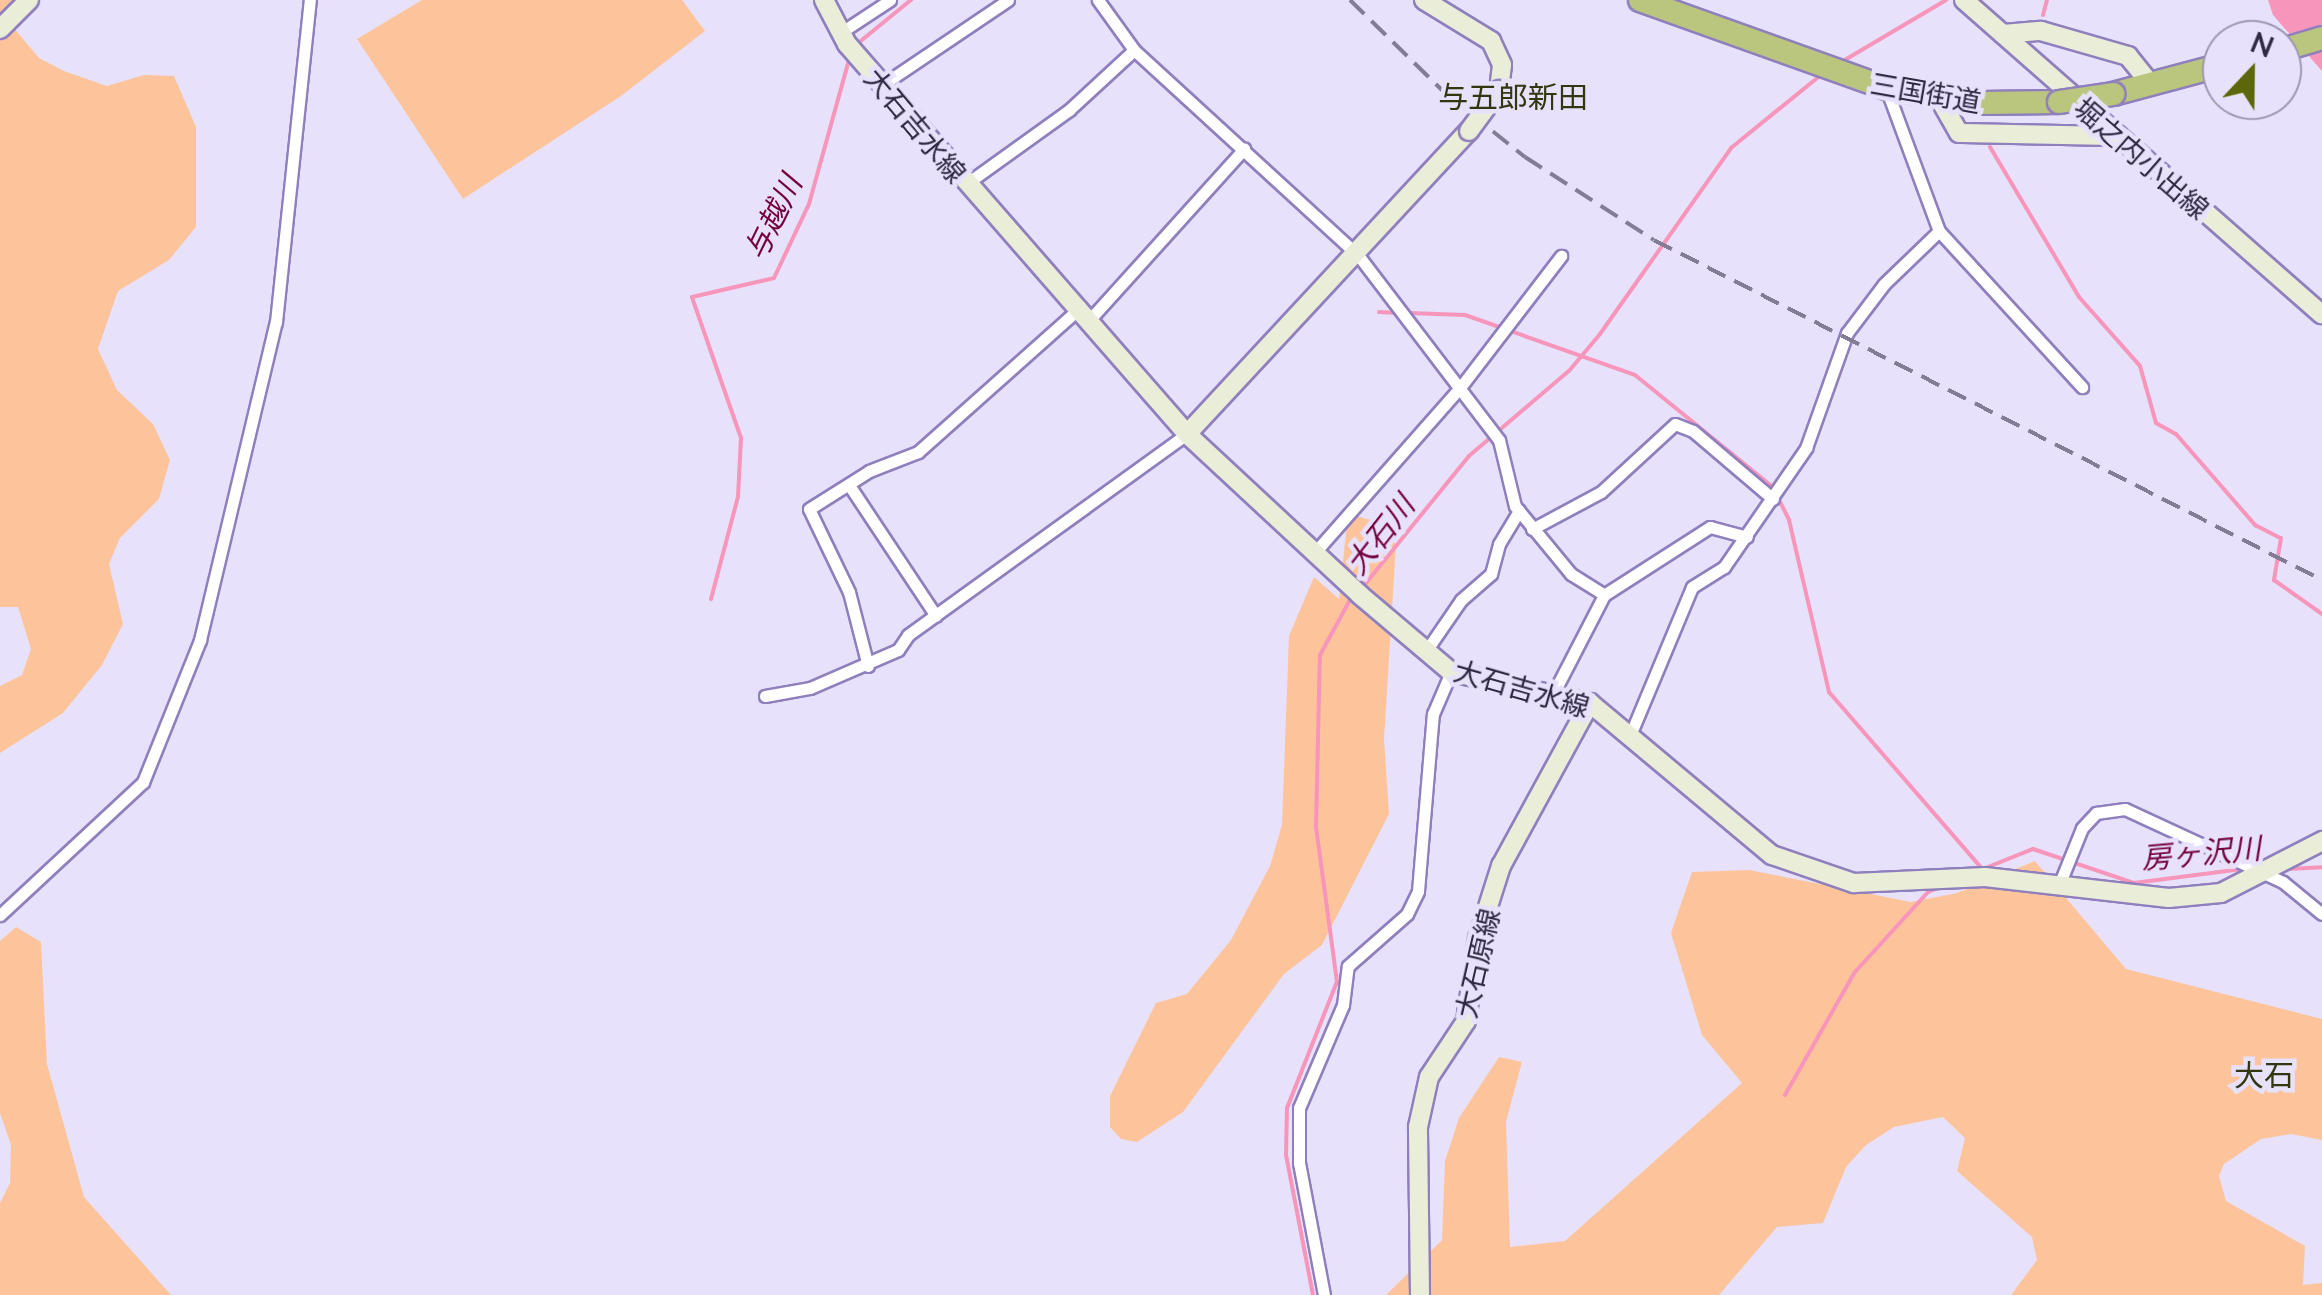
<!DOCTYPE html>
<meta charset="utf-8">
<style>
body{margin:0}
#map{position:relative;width:2322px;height:1295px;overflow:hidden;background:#e7e1fc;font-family:Lato,"Noto Sans JP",sans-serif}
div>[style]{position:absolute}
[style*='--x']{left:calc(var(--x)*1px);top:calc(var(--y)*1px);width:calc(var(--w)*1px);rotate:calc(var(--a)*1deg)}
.green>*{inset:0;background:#fdc49c}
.water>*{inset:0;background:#f795ba}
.stream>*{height:4px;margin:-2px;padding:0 2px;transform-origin:2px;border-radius:2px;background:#f795ba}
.roads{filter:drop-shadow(2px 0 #907fbd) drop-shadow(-2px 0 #907fbd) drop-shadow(0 2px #907fbd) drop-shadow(0 -2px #907fbd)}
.street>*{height:11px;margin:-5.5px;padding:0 5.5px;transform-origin:5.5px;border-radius:5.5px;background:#fff}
.secondary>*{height:18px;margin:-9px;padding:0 9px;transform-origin:9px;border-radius:9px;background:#eaeed8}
.highway>*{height:22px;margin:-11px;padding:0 11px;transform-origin:11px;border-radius:11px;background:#bac67e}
.rail>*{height:4px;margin-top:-2px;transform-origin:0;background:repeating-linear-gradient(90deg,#827c96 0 20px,transparent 0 30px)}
.bridges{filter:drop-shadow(2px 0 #907fbd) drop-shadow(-2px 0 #907fbd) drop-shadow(0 2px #907fbd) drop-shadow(0 -2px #907fbd)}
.secondary-bridge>*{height:18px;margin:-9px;padding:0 9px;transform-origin:9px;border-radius:9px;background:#eaeed8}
.highway-bridge>*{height:22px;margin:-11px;padding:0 11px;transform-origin:11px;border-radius:11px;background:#bac67e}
span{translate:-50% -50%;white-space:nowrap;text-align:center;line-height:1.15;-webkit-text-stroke:9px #e7e1fc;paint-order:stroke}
.street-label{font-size:28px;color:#2f2842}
.neighbourhood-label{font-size:30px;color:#32370f}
.water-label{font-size:30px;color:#740040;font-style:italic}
.north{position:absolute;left:2202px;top:20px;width:100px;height:100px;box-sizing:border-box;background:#e7e1fc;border:2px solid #9d97b2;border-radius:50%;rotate:22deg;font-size:28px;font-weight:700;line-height:40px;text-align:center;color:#2f2842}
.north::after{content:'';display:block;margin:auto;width:35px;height:45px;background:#5d6608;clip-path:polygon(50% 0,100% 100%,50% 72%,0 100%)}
</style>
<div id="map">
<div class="green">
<div style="clip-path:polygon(0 0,14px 0,8px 21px,39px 58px,64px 71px,107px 86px,144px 75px,174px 76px,196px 127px,196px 227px,169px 260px,118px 291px,98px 349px,117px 390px,153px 424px,170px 460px,159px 499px,120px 538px,109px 564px,123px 624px,102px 665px,63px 713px,0 753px,0 686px,22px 675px,31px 649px,18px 607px,0 607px)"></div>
<div style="clip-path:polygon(422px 0,682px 0,705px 31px,621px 96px,463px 199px,357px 39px)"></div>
<div style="clip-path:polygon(1348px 514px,1379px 522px,1396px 544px,1384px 739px,1389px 814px,1322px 945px,1284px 974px,1183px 1112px,1137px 1142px,1121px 1139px,1110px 1127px,1110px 1096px,1156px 1003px,1187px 994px,1231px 940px,1270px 866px,1282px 825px,1289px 636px,1314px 577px,1339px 599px)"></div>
<div style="clip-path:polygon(2035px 861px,2126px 969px,2322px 1019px,2322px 1140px,2291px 1134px,2261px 1139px,2224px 1164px,2219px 1176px,2226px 1201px,2305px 1246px,2303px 1285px,2322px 1283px,2322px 1295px,2011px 1295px,2037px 1260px,2032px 1237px,1957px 1171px,1965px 1138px,1943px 1117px,1894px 1127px,1866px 1145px,1846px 1167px,1823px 1223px,1777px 1227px,1719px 1295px,1386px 1295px,1442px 1240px,1445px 1161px,1459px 1118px,1499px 1057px,1522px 1062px,1506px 1122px,1510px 1247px,1565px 1241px,1742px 1083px,1702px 1035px,1671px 933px,1692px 872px,1749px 870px,1911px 902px,1957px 893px)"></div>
<div style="clip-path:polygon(16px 927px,41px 942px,47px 1064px,84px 1197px,171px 1295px,0 1295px,0 1203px,10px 1183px,11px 1145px,0 1113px,0 941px)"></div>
</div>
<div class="water">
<div style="clip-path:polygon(2268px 0,2322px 0,2322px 71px,2273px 15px)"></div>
</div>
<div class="stream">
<div style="--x:2043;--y:15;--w:16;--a:-75"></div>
<div style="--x:857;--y:44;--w:70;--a:-39.2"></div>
<div style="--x:1843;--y:61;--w:120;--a:-30.6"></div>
<div style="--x:1990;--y:147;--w:174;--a:59.3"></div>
<div style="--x:2079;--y:297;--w:92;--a:48.5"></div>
<div style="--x:2140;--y:366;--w:59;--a:74.3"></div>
<div style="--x:2156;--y:423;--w:23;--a:29"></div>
<div style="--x:2176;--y:434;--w:121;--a:49"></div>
<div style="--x:2255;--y:525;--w:29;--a:27"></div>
<div style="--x:2281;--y:538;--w:43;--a:99.5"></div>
<div style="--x:2274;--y:580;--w:59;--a:35.3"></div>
<div style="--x:1379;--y:312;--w:20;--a:3"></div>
<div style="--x:1409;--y:313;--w:56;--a:2"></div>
<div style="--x:1465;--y:315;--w:180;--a:19.4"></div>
<div style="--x:1635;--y:375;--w:178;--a:39.1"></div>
<div style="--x:1777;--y:496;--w:27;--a:63"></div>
<div style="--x:1789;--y:520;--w:177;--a:76.9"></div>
<div style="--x:1829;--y:692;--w:235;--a:49.1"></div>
<div style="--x:1362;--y:588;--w:170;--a:-51"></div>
<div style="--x:1469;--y:456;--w:131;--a:-40.4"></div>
<div style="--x:1569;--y:371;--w:48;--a:-50"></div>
<div style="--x:1600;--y:334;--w:228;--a:-54.8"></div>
<div style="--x:1731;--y:148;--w:117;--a:-39.1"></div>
<div style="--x:711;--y:599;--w:106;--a:-75.2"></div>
<div style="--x:738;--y:497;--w:59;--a:-87.1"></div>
<div style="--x:741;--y:438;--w:149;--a:-109.2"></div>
<div style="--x:692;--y:297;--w:84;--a:-13"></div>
<div style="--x:774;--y:278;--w:82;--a:-64.7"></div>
<div style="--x:809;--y:204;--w:154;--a:-74.5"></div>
<div style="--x:1983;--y:869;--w:54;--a:-21.8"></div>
<div style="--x:2033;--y:849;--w:107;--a:18.6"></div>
<div style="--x:2134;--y:883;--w:109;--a:-7.4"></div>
<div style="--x:2287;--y:869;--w:35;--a:-3"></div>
<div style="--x:1785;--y:1095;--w:142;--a:-60.4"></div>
<div style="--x:1855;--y:972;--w:108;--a:-47.6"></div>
<div style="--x:1928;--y:892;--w:15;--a:-23"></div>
<div style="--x:1313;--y:1295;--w:143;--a:-100.9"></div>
<div style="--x:1286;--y:1155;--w:47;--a:-88.8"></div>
<div style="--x:1287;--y:1108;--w:136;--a:-68.4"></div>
<div style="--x:1337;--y:982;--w:156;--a:-97.7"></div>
<div style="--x:1316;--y:827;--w:172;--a:-88.7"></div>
<div style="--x:1320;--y:655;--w:65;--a:-61.5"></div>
</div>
<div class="roads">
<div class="street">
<div style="--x:1098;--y:0;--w:62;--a:54.2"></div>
<div style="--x:1134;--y:50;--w:304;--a:42.5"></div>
<div style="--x:1358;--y:255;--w:233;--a:52.7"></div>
<div style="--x:1499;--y:440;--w:68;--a:76.4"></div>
<div style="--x:1515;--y:506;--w:88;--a:50.5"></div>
<div style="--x:1571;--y:574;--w:39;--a:32"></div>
<div style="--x:840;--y:33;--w:60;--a:-33.4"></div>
<div style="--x:882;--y:85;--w:152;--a:-34"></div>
<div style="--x:966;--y:184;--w:127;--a:-35.7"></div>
<div style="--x:1069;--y:110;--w:88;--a:-42.7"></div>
<div style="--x:1939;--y:231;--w:212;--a:47.5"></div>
<div style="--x:1092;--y:317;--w:227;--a:-47.9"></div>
<div style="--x:849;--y:485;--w:157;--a:56.4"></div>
<div style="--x:1532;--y:529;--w:78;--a:-28.2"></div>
<div style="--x:1601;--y:492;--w:100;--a:-42.6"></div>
<div style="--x:1675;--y:424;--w:19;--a:21"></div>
<div style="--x:1693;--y:431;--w:105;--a:40.4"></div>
<div style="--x:1316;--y:551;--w:216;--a:-48.6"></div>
<div style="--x:1459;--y:389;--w:168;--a:-52.5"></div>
<div style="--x:1426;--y:651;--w:62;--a:-55.5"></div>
<div style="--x:1461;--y:600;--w:40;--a:-41"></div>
<div style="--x:1491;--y:574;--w:31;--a:-75"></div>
<div style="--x:1499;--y:544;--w:39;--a:-59"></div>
<div style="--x:868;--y:666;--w:76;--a:-104.4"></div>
<div style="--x:849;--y:592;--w:92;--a:-115.7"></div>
<div style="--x:809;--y:509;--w:71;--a:-32.3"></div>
<div style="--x:869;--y:471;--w:53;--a:-21.2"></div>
<div style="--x:918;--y:452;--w:218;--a:-41.7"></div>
<div style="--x:1553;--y:694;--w:111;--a:-62.7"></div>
<div style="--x:1604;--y:595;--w:126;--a:-32.7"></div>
<div style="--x:1710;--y:527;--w:38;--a:15"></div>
<div style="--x:765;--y:696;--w:46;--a:-10.1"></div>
<div style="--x:810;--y:688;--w:96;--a:-23.4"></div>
<div style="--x:898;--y:650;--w:18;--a:-56"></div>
<div style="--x:908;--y:635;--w:344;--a:-35.8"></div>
<div style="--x:1631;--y:733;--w:158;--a:-67.3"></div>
<div style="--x:1692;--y:587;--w:38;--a:-32"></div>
<div style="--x:1724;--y:567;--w:145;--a:-55.4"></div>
<div style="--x:1806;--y:448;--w:122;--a:-70.4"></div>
<div style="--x:1847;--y:333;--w:61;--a:-52.9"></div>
<div style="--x:1884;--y:284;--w:76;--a:-43.9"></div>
<div style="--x:1939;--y:231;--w:153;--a:-110.3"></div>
<div style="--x:2059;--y:885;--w:61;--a:-68"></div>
<div style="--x:2082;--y:828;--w:21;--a:-47"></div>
<div style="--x:2096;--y:813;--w:29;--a:-8"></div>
<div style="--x:2125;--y:809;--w:174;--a:24.8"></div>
<div style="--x:2283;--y:882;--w:50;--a:39.4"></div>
<div style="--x:0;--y:915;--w:195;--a:-42.9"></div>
<div style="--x:143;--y:782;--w:153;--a:-68.1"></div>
<div style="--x:200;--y:640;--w:327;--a:-76.6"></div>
<div style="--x:276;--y:322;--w:324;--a:-84"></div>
<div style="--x:1324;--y:1295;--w:134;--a:-100.7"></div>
<div style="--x:1299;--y:1163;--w:55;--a:-90"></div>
<div style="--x:1299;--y:1108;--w:112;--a:-66.9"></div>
<div style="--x:1343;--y:1005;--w:39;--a:-83"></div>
<div style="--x:1348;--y:966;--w:79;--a:-41.4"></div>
<div style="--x:1407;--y:914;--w:25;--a:-64"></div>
<div style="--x:1418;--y:891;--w:178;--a:-85.2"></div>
<div style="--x:1433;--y:714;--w:46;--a:-66.8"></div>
</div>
<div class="secondary">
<div style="--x:824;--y:0;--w:50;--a:62.4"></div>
<div style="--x:847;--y:44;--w:517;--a:48.92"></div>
<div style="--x:1187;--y:434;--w:236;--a:42.9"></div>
<div style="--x:1360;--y:595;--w:119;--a:40.2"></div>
<div style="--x:1451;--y:672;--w:142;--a:12.6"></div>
<div style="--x:1590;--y:703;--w:237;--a:39.9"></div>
<div style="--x:1772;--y:855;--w:87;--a:18.9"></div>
<div style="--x:1854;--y:883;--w:131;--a:-2.6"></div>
<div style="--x:1985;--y:877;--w:185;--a:6.5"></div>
<div style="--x:2169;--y:898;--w:52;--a:-5.5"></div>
<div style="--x:2221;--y:893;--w:114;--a:-27.2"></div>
<div style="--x:1424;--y:0;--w:79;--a:31.5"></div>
<div style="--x:1491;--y:41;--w:26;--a:65"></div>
<div style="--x:1502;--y:65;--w:25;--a:97"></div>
<div style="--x:1964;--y:0;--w:476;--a:41.3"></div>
<div style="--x:0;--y:29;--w:41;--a:-45"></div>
<div style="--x:2003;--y:34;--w:38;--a:-5"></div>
<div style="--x:2041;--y:31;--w:91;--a:16"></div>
<div style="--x:2128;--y:56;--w:33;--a:51"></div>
<div style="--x:1939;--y:98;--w:40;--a:60.3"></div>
<div style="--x:1959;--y:133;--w:156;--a:1.1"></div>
<div style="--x:1187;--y:434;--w:414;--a:-47.1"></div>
<div style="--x:1420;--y:1295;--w:168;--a:-90.7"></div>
<div style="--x:1418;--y:1127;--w:51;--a:-77.6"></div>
<div style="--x:1429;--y:1077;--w:67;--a:-56.5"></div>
<div style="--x:1466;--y:1021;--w:84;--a:-81.8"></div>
<div style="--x:1478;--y:938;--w:76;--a:-72.3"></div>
<div style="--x:1501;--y:866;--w:186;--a:-61.4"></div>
</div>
<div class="highway">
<div style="--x:1640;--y:0;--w:261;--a:19.7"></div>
<div style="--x:1886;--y:88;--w:95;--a:9.1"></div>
<div style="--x:1980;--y:103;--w:79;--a:-0.7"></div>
<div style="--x:2282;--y:50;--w:42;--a:-16.7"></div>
<div style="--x:2113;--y:94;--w:113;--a:-14.9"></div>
</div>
</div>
<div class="rail">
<div style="--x:1350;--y:0;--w:134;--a:44.4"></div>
<div style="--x:1446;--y:94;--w:101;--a:38.6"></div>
<div style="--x:1525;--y:157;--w:153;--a:32.8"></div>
<div style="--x:1654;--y:240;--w:750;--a:26.98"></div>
</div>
<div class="bridges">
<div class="secondary-bridge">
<div style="--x:1469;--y:131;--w:51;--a:-53.8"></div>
</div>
<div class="highway-bridge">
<div style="--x:2059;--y:102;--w:55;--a:-8.4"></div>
</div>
</div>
<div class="street-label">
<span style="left:1926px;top:92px;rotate:10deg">三国街道</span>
<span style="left:916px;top:125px;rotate:50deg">大石吉水線</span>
<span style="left:2142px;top:158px;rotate:41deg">堀之内小出線</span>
<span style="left:1522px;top:688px;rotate:16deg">大石吉水線</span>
<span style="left:1477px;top:963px;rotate:-77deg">大石原線</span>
</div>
<div class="neighbourhood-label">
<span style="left:1513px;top:96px">与五郎新田</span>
<span style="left:2264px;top:1074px">大石</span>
</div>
<div class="water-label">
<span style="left:772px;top:217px;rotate:-64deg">与越川</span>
<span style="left:1379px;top:534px;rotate:-52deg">大石川</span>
<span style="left:2201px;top:852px;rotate:-5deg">房ヶ沢川</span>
</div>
<div class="north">N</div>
</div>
